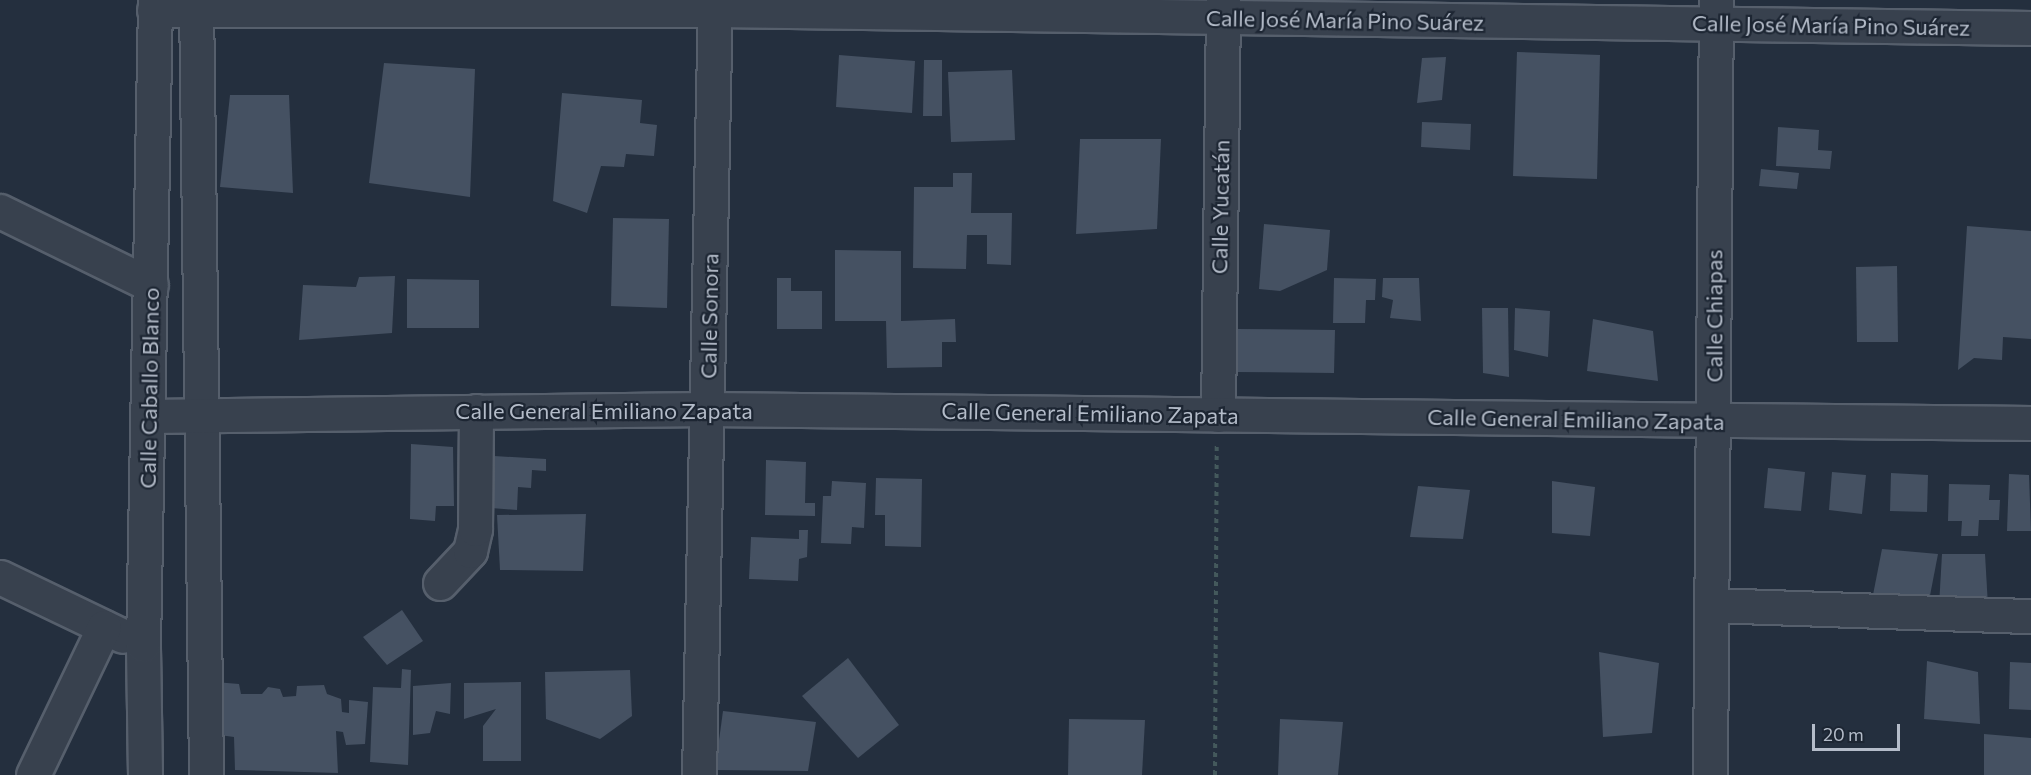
<!DOCTYPE html>
<meta charset="utf-8">
<style>
body{margin:0}
#map{position:relative;width:2031px;height:775px;overflow:hidden;background:#242f3e;font-family:Commissioner,sans-serif}
div>[style]{position:absolute}
[style*='--x']{left:calc(var(--x)*1px);top:calc(var(--y)*1px);width:calc(var(--w)*1px);rotate:calc(var(--a)*1deg)}
.building>*{inset:0;background:#455162}
.path>*{height:4px;margin-top:-2px;transform-origin:0;background:repeating-linear-gradient(90deg,#44595c 0 4.5px,transparent 0 9px)}
.roads{filter:drop-shadow(2px 0 #565f6c) drop-shadow(-2px 0 #565f6c) drop-shadow(0 2px #565f6c) drop-shadow(0 -2px #565f6c)}
.minor>*{height:33px;margin:-16.5px;padding:0 16.5px;transform-origin:16.5px;border-radius:16.5px;background:#38414e}
span{translate:-50% -50%;white-space:nowrap;text-align:center;line-height:1.15;-webkit-text-stroke:4.5px #1d2633;paint-order:stroke}
.street-label{font-size:22px;color:#b4bcc9}
.scale{position:absolute;left:1812px;top:724px;width:88px;height:27px;box-sizing:border-box;border:3px solid #b4bcc9;border-top:0;padding-left:8px;font-size:18px;line-height:21px;white-space:nowrap;color:#b4bcc9;-webkit-text-stroke:4px #1d2633;paint-order:stroke}
</style>
<div id="map">
<div class="building">
<div style="clip-path:polygon(1517px 52px,1600px 55px,1597px 179px,1513px 176px)"></div>
<div style="clip-path:polygon(839px 55px,915px 61px,912px 113px,836px 107px)"></div>
<div style="clip-path:polygon(1446px 57px,1442px 100px,1417px 103px,1422px 58px)"></div>
<div style="clip-path:polygon(924px 60px,942px 60px,942px 116px,923px 116px)"></div>
<div style="clip-path:polygon(384px 63px,475px 69px,470px 197px,369px 183px)"></div>
<div style="clip-path:polygon(1012px 70px,1015px 140px,951px 142px,948px 72px)"></div>
<div style="clip-path:polygon(562px 93px,642px 100px,640px 123px,657px 125px,654px 156px,626px 154px,624px 167px,601px 166px,587px 213px,553px 201px)"></div>
<div style="clip-path:polygon(230px 95px,289px 95px,293px 193px,220px 187px)"></div>
<div style="clip-path:polygon(1422px 122px,1471px 124px,1470px 150px,1421px 147px)"></div>
<div style="clip-path:polygon(1778px 127px,1819px 130px,1818px 150px,1832px 151px,1830px 169px,1776px 166px)"></div>
<div style="clip-path:polygon(1080px 139px,1161px 139px,1157px 229px,1076px 234px)"></div>
<div style="clip-path:polygon(1761px 169px,1799px 173px,1797px 189px,1759px 186px)"></div>
<div style="clip-path:polygon(953px 173px,972px 173px,971px 213px,1012px 213px,1011px 265px,987px 264px,987px 235px,967px 235px,966px 269px,913px 268px,914px 187px,953px 187px)"></div>
<div style="clip-path:polygon(613px 218px,669px 219px,667px 308px,611px 306px)"></div>
<div style="clip-path:polygon(1264px 224px,1330px 230px,1327px 270px,1280px 291px,1259px 289px)"></div>
<div style="clip-path:polygon(1967px 226px,2031px 231px,2031px 339px,2003px 337px,2002px 360px,1974px 358px,1958px 370px)"></div>
<div style="clip-path:polygon(835px 250px,901px 251px,901px 321px,955px 319px,956px 342px,942px 342px,942px 367px,887px 368px,886px 321px,835px 321px)"></div>
<div style="clip-path:polygon(1897px 266px,1898px 342px,1857px 342px,1856px 267px)"></div>
<div style="clip-path:polygon(395px 276px,392px 333px,299px 340px,303px 285px,356px 287px,359px 277px)"></div>
<div style="clip-path:polygon(777px 278px,791px 278px,791px 291px,822px 291px,822px 329px,777px 329px)"></div>
<div style="clip-path:polygon(1334px 278px,1376px 279px,1375px 300px,1366px 300px,1365px 323px,1333px 323px)"></div>
<div style="clip-path:polygon(1383px 278px,1419px 278px,1421px 321px,1390px 318px,1393px 300px,1382px 297px)"></div>
<div style="clip-path:polygon(407px 279px,479px 280px,479px 328px,407px 328px)"></div>
<div style="clip-path:polygon(1482px 308px,1508px 308px,1509px 377px,1483px 373px)"></div>
<div style="clip-path:polygon(1515px 308px,1550px 311px,1548px 357px,1514px 350px)"></div>
<div style="clip-path:polygon(1593px 319px,1653px 331px,1658px 381px,1587px 371px)"></div>
<div style="clip-path:polygon(1237px 329px,1335px 330px,1334px 373px,1236px 372px)"></div>
<div style="clip-path:polygon(411px 444px,453px 447px,454px 506px,436px 506px,435px 521px,410px 519px)"></div>
<div style="clip-path:polygon(494px 456px,546px 459px,546px 471px,532px 470px,531px 488px,518px 487px,517px 510px,491px 508px)"></div>
<div style="clip-path:polygon(766px 460px,806px 462px,805px 503px,815px 503px,815px 516px,765px 515px)"></div>
<div style="clip-path:polygon(1768px 468px,1805px 472px,1801px 511px,1764px 508px)"></div>
<div style="clip-path:polygon(1832px 472px,1866px 475px,1862px 514px,1829px 510px)"></div>
<div style="clip-path:polygon(1891px 473px,1928px 475px,1927px 512px,1890px 511px)"></div>
<div style="clip-path:polygon(2009px 474px,2029px 475px,2031px 531px,2007px 531px)"></div>
<div style="clip-path:polygon(876px 478px,922px 479px,921px 547px,885px 546px,885px 515px,875px 515px)"></div>
<div style="clip-path:polygon(832px 481px,866px 483px,864px 528px,852px 527px,851px 544px,821px 543px,823px 496px,831px 496px)"></div>
<div style="clip-path:polygon(1552px 481px,1595px 487px,1590px 536px,1552px 533px)"></div>
<div style="clip-path:polygon(1949px 484px,1990px 485px,1989px 500px,2000px 500px,1999px 520px,1979px 520px,1978px 536px,1961px 536px,1962px 521px,1948px 521px)"></div>
<div style="clip-path:polygon(1418px 486px,1470px 490px,1463px 539px,1410px 537px)"></div>
<div style="clip-path:polygon(586px 514px,583px 571px,500px 570px,497px 515px)"></div>
<div style="clip-path:polygon(799px 530px,808px 530px,807px 557px,799px 559px,798px 581px,749px 579px,751px 537px,799px 539px)"></div>
<div style="clip-path:polygon(1882px 549px,1938px 554px,1928px 606px,1871px 605px)"></div>
<div style="clip-path:polygon(1942px 554px,1985px 554px,1988px 606px,1939px 606px)"></div>
<div style="clip-path:polygon(402px 610px,423px 641px,387px 665px,363px 637px)"></div>
<div style="clip-path:polygon(1599px 652px,1659px 663px,1652px 733px,1603px 737px)"></div>
<div style="clip-path:polygon(848px 658px,899px 725px,858px 758px,802px 696px)"></div>
<div style="clip-path:polygon(1927px 661px,1978px 672px,1980px 724px,1924px 719px)"></div>
<div style="clip-path:polygon(2010px 662px,2031px 663px,2031px 710px,2009px 709px)"></div>
<div style="clip-path:polygon(402px 669px,411px 670px,408px 765px,370px 762px,373px 687px,401px 688px)"></div>
<div style="clip-path:polygon(630px 670px,632px 716px,600px 739px,546px 719px,545px 672px)"></div>
<div style="clip-path:polygon(215px 682px,239px 684px,241px 694px,262px 694px,268px 687px,280px 689px,283px 697px,296px 696px,297px 686px,324px 685px,327px 694px,341px 699px,342px 712px,349px 713px,349px 700px,368px 702px,365px 744px,346px 745px,343px 732px,336px 731px,338px 773px,235px 770px,234px 737px,212px 734px)"></div>
<div style="clip-path:polygon(521px 682px,521px 761px,483px 761px,483px 726px,496px 709px,464px 719px,464px 683px)"></div>
<div style="clip-path:polygon(451px 683px,450px 714px,436px 711px,430px 733px,413px 735px,413px 686px)"></div>
<div style="clip-path:polygon(723px 711px,816px 722px,808px 771px,715px 770px)"></div>
<div style="clip-path:polygon(1069px 719px,1145px 720px,1142px 775px,1068px 775px)"></div>
<div style="clip-path:polygon(1280px 719px,1343px 722px,1338px 775px,1278px 775px)"></div>
<div style="clip-path:polygon(1984px 734px,2031px 738px,2031px 775px,1984px 775px)"></div>
</div>
<div class="path">
<div style="--x:1215;--y:775;--w:329;--a:-89.7"></div>
</div>
<div class="roads">
<div class="minor">
<div style="--x:196;--y:0;--w:775;--a:89.26"></div>
<div style="--x:154;--y:10;--w:561;--a:0"></div>
<div style="--x:715;--y:10;--w:1316;--a:0.78"></div>
<div style="--x:0;--y:211;--w:168;--a:26.1"></div>
<div style="--x:1218;--y:415;--w:415;--a:-89.3"></div>
<div style="--x:149;--y:416;--w:558;--a:-0.72"></div>
<div style="--x:707;--y:409;--w:1324;--a:0.61"></div>
<div style="--x:0;--y:577;--w:136;--a:25.6"></div>
<div style="--x:440;--y:583;--w:44;--a:-46.8"></div>
<div style="--x:470;--y:551;--w:23;--a:-77"></div>
<div style="--x:475;--y:529;--w:118;--a:-89.5"></div>
<div style="--x:1711;--y:605;--w:320;--a:2"></div>
<div style="--x:33;--y:775;--w:164;--a:-64.4"></div>
<div style="--x:145;--y:775;--w:130;--a:-90.9"></div>
<div style="--x:143;--y:645;--w:645;--a:-88.93"></div>
<div style="--x:699;--y:775;--w:775;--a:-88.82"></div>
<div style="--x:1710;--y:775;--w:775;--a:-89.56"></div>
</div>
</div>
<div class="street-label">
<span style="left:1345px;top:20px;rotate:1deg">Calle José María Pino Suárez</span>
<span style="left:1831px;top:25px;rotate:1deg">Calle José María Pino Suárez</span>
<span style="left:1220px;top:207px;rotate:-89deg">Calle Yucatán</span>
<span style="left:709px;top:316px;rotate:-89deg">Calle Sonora</span>
<span style="left:1714px;top:316px;rotate:-90deg">Calle Chiapas</span>
<span style="left:149px;top:388px;rotate:-89deg">Calle Caballo Blanco</span>
<span style="left:604px;top:411px">Calle General Emiliano Zapata</span>
<span style="left:1090px;top:413px;rotate:1deg">Calle General Emiliano Zapata</span>
<span style="left:1576px;top:419px;rotate:1deg">Calle General Emiliano Zapata</span>
</div>
<div class="scale">20 m</div>
</div>
